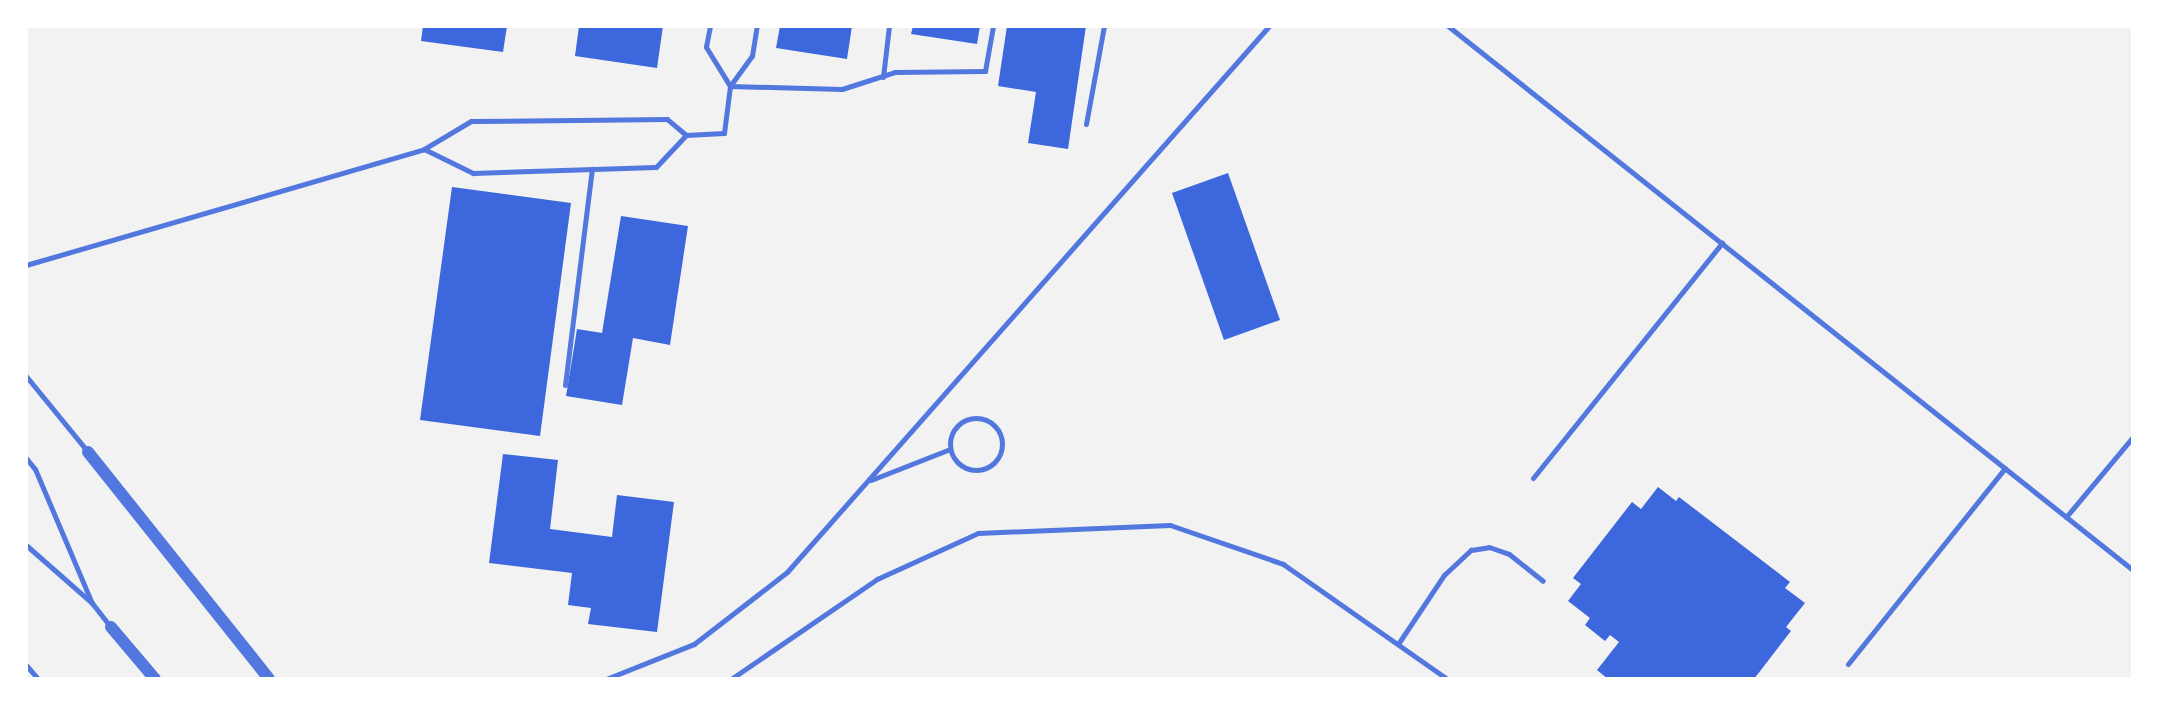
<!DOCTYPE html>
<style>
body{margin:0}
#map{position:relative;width:2159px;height:705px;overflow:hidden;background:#f2f2f2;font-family:Commissioner,sans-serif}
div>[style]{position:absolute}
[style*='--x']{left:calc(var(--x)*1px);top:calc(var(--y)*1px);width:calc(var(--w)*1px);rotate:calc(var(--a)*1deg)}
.building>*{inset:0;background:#3d67dc}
.service>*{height:5px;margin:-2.5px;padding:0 2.5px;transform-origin:2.5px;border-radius:2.5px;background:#5277de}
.service>.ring{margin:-2.5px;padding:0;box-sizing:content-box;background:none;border:5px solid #5277de;border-radius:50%}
.tertiary>*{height:12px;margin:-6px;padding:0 6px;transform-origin:6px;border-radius:6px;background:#5277de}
span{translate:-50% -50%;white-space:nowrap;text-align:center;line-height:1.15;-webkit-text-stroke:7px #fff;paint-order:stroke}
.frame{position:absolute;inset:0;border:28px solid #fff;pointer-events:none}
</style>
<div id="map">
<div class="building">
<div style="clip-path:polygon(423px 26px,507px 26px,503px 52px,421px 41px)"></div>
<div style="clip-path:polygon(579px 26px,663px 26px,657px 68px,575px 56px)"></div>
<div style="clip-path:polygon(780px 26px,852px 26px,847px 59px,776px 48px)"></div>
<div style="clip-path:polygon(913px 26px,980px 26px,977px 44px,911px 34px)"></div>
<div style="clip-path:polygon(1007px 26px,1086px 26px,1068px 149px,1028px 143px,1036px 92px,998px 86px)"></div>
<div style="clip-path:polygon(1228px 173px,1280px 320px,1224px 340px,1172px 193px)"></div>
<div style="clip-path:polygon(452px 187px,571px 203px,540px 436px,420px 420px)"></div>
<div style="clip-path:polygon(621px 216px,688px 226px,670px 345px,633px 338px,622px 405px,566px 396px,577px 329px,602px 333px)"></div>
<div style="clip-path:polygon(503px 454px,558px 460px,550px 529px,612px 537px,617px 495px,674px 502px,657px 632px,588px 624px,591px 608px,568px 605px,572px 573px,489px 563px)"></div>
<div style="clip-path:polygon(1658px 487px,1676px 501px,1679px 497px,1790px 582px,1785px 588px,1805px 603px,1786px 627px,1791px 631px,1754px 679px,1608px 679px,1597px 670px,1619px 642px,1610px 635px,1605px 641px,1585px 625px,1590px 618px,1568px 601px,1581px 584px,1573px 578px,1632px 502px,1641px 509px)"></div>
</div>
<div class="service">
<div style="--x:710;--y:26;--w:21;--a:101"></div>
<div style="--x:706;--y:47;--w:46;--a:58.4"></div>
<div style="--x:1448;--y:26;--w:875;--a:38.46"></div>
<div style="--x:883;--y:77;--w:51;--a:-83.3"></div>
<div style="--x:730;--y:86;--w:112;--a:1.5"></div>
<div style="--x:842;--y:89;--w:56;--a:-17.8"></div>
<div style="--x:895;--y:72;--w:90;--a:-0.6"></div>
<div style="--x:985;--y:71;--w:46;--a:-79.9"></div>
<div style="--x:1086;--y:124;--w:100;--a:-79.6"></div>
<div style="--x:686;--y:135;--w:25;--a:-140"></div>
<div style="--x:667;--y:119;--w:196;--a:179.4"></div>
<div style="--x:471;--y:121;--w:55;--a:149.2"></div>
<div style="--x:424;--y:149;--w:55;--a:26.1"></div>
<div style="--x:473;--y:173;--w:183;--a:-1.9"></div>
<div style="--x:656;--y:167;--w:44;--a:-46.8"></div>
<div style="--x:686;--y:135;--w:38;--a:-3"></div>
<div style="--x:724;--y:133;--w:47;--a:-82.7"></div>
<div style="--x:730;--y:86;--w:37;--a:-54"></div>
<div style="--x:752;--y:56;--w:30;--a:-81"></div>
<div style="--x:26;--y:265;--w:415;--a:-16.2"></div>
<div style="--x:26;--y:376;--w:98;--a:50.8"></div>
<div style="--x:565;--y:385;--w:218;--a:-82.9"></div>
<div class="ring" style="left:950px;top:418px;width:47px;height:47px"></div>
<div style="--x:26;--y:458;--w:14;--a:51"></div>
<div style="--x:35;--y:469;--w:146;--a:67"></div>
<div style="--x:1533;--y:478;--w:302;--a:-51.2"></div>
<div style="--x:871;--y:480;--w:85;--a:-21.4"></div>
<div style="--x:2066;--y:517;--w:104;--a:-50.1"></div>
<div style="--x:26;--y:545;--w:88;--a:41.3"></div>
<div style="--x:92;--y:603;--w:31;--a:52"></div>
<div style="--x:1398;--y:644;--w:83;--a:-56.3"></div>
<div style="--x:1444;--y:575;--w:37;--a:-43"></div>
<div style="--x:1471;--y:550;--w:18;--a:-9"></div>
<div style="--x:1489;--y:547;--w:21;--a:19"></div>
<div style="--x:1509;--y:554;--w:43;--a:38.5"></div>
<div style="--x:1848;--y:664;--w:251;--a:-51.3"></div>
<div style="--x:26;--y:665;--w:18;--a:49"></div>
<div style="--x:606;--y:679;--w:95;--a:-21.7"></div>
<div style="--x:694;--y:644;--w:118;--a:-37.7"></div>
<div style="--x:787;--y:572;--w:728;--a:-48.56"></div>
<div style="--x:731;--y:679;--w:177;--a:-34.4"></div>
<div style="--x:877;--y:579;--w:111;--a:-24.5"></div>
<div style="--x:978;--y:533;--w:192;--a:-2.4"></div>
<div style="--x:1170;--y:525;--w:120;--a:19"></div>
<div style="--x:1283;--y:564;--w:200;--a:35"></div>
</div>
<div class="tertiary">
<div style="--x:88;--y:452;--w:290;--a:51.4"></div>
<div style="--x:111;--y:627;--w:68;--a:49.8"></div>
</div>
<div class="frame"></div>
</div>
